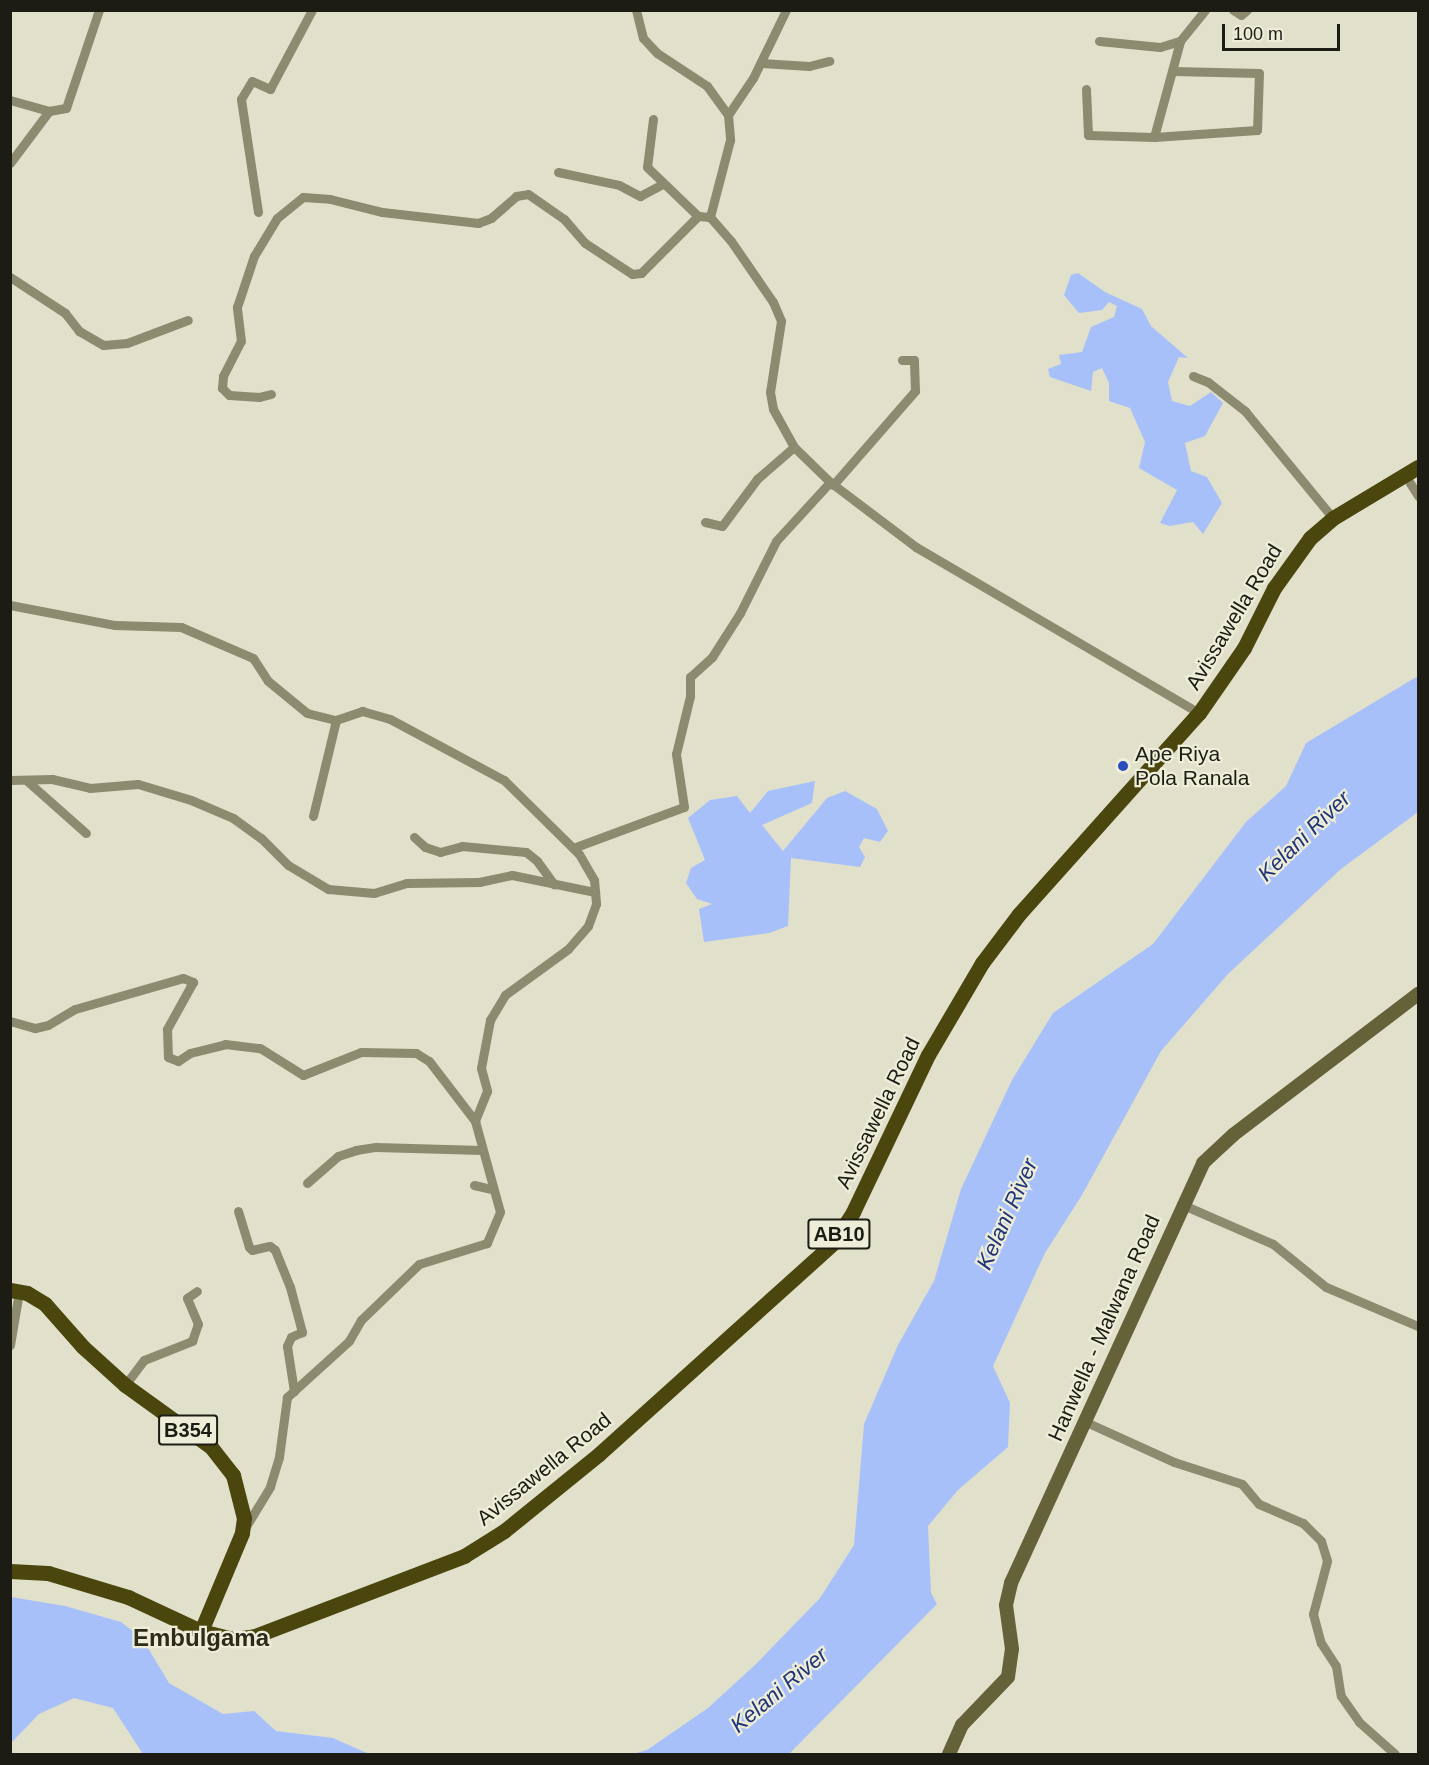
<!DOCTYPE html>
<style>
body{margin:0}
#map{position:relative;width:1429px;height:1765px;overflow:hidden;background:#e1e0cb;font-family:Arial,sans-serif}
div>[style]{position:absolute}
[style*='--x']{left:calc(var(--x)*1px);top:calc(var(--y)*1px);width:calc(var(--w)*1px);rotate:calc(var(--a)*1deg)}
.water>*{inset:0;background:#a8c0f9}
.street>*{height:9px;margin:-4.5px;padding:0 4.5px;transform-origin:4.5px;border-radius:4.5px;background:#8c8a6f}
.secondary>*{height:14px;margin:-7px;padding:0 7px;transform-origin:7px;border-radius:7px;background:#65623a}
.primary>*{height:15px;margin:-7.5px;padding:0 7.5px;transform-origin:7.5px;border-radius:7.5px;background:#4a460e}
.dots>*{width:16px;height:16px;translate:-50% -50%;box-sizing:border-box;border:3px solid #eeedd8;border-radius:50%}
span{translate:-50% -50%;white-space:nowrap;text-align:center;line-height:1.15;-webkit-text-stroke:4.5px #eeedd8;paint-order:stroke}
.shield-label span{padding:2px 4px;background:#eeedd8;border:2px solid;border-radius:4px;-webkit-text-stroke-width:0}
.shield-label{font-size:20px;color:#1c1c14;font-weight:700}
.street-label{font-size:21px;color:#1c1c14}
.poi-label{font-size:21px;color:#1c1c14}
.left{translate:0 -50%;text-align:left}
.water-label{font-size:22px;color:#1f3577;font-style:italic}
.quarter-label{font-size:24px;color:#2d2c1c;font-weight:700}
.frame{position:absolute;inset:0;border:12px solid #1c1c14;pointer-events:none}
.scale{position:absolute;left:1222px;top:24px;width:118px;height:27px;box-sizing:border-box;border:3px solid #1c1c14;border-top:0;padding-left:8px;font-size:18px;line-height:21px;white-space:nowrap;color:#1c1c14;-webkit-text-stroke:4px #eeedd8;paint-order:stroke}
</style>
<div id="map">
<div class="water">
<div style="clip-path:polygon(1078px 273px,1105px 292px,1142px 309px,1151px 326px,1188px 358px,1179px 357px,1168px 382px,1172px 401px,1190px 406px,1211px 392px,1223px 403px,1205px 436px,1185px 443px,1191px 471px,1207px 477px,1222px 503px,1203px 534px,1193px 522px,1170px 526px,1160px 523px,1177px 490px,1139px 468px,1145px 442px,1130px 408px,1109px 401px,1109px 383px,1102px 368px,1093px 372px,1091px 391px,1050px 377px,1048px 369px,1061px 364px,1059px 355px,1082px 352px,1091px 327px,1114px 317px,1117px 306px,1109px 302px,1102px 310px,1079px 313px,1064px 295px,1071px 275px)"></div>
<div style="clip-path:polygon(1418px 676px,1418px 812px,1341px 869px,1228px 974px,1161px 1051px,1082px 1195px,1045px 1253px,993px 1366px,1010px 1403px,1008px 1447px,958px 1490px,928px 1526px,931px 1593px,937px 1604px,789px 1754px,633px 1754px,647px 1750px,708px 1708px,756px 1664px,820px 1598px,854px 1545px,864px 1424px,898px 1345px,934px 1281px,961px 1189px,1012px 1080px,1053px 1013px,1153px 944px,1246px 822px,1286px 786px,1306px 743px)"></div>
<div style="clip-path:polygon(815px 781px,812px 803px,762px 825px,783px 851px,827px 798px,845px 791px,877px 809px,888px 831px,880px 842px,864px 838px,859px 847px,865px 857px,860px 867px,791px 858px,788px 926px,769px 933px,704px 942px,699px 909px,712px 904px,697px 899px,686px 883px,691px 868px,705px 860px,688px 818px,710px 800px,737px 796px,750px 813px,768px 791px)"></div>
<div style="clip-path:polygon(11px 1597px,65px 1606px,121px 1622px,142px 1638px,169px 1683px,223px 1714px,254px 1711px,276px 1731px,333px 1738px,369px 1754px,143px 1754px,113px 1708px,74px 1698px,39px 1714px,11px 1743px)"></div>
</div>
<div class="street">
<div style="--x:636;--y:10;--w:29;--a:76"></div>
<div style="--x:643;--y:38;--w:21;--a:47"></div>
<div style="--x:657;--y:53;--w:60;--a:33.4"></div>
<div style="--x:707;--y:86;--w:36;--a:54"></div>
<div style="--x:728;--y:115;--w:25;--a:85"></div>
<div style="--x:730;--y:140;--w:80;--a:104.6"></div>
<div style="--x:710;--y:217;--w:32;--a:49"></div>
<div style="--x:731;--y:241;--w:74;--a:55.5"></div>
<div style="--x:773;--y:302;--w:21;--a:67"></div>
<div style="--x:781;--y:321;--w:72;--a:98.8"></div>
<div style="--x:770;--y:392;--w:17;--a:80"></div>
<div style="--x:773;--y:409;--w:43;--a:61.1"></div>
<div style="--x:794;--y:447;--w:50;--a:44.2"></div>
<div style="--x:830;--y:482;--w:108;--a:37.1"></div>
<div style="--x:916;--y:547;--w:328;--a:30.4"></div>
<div style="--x:1233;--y:10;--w:9;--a:32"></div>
<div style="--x:1241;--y:15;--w:8;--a:-40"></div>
<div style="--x:1099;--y:41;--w:61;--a:5.6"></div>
<div style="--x:1160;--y:47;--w:21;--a:-17"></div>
<div style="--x:761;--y:63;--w:48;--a:3.6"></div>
<div style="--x:809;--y:66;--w:21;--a:-14"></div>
<div style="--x:1173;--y:71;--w:86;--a:1.3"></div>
<div style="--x:1259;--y:73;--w:57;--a:92"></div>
<div style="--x:1257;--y:130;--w:103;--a:176.1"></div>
<div style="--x:1154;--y:137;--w:99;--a:-74.8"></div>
<div style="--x:1180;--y:41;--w:40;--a:-51"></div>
<div style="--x:1086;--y:89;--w:46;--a:87.5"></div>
<div style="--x:1088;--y:135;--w:66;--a:1.7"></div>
<div style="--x:10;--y:100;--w:41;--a:15.8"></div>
<div style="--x:49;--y:111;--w:17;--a:-10"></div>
<div style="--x:66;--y:108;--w:103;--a:-71.4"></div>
<div style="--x:728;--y:115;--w:45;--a:-56"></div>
<div style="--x:753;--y:78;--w:76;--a:-64.1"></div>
<div style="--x:653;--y:119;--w:48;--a:97.1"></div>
<div style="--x:647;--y:167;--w:71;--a:43.9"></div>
<div style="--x:10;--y:163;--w:65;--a:-53.1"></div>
<div style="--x:558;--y:172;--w:62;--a:12"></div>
<div style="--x:619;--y:185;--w:24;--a:28"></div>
<div style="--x:640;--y:196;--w:26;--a:-28"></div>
<div style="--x:258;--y:212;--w:114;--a:-98.6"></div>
<div style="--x:241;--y:99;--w:21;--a:-59"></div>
<div style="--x:252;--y:81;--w:20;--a:24"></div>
<div style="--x:270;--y:89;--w:89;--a:-62"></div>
<div style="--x:10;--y:277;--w:66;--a:33.2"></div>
<div style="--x:65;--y:313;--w:23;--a:52"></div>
<div style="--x:79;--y:331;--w:28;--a:30"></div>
<div style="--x:103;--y:345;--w:24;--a:-5"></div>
<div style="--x:127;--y:343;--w:65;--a:-20.7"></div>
<div style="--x:1193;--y:376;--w:16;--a:22"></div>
<div style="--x:1208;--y:382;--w:47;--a:38.1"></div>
<div style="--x:1245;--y:411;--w:139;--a:50.6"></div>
<div style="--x:271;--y:394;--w:12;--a:166"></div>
<div style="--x:259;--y:397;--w:30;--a:-176"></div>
<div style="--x:229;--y:395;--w:10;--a:-135"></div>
<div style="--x:222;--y:388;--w:12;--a:-85"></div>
<div style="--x:223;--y:376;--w:39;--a:-63"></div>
<div style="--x:241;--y:341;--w:34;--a:-97"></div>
<div style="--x:237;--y:307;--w:54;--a:-71.6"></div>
<div style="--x:254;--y:256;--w:44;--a:-58.8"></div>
<div style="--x:277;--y:218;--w:33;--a:-39"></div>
<div style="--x:303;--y:197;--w:27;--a:4"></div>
<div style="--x:330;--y:199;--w:54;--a:14"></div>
<div style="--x:382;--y:212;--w:97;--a:6.5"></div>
<div style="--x:478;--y:223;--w:14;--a:-21"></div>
<div style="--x:491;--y:218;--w:33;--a:-41"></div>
<div style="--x:516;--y:196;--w:12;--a:-9"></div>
<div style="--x:528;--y:194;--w:44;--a:34.8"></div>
<div style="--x:564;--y:219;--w:32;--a:49"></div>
<div style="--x:585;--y:243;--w:56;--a:33.4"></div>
<div style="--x:632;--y:274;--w:9;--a:-6"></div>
<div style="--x:641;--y:273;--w:81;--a:-45"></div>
<div style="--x:698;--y:216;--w:12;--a:5"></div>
<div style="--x:1405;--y:475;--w:25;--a:58"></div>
<div style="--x:833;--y:485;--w:125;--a:-48.9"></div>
<div style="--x:915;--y:391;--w:31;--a:-92"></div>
<div style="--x:914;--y:360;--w:12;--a:180"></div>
<div style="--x:705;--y:522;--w:17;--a:13"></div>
<div style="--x:722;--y:526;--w:59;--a:-53.3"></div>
<div style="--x:757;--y:479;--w:49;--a:-40.9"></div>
<div style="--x:10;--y:605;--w:107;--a:10.8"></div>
<div style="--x:115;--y:625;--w:66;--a:1.7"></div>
<div style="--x:181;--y:627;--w:78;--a:23.3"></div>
<div style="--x:253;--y:658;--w:27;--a:57"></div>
<div style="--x:268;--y:681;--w:50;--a:39.4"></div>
<div style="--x:307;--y:713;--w:30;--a:14"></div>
<div style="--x:336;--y:720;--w:28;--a:-19"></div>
<div style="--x:362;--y:711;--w:29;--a:16"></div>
<div style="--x:390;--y:719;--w:129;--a:28.2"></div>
<div style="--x:504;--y:780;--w:105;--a:44.6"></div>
<div style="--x:579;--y:854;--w:30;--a:60"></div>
<div style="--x:594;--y:880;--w:24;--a:85"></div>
<div style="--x:596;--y:904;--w:23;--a:110"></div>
<div style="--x:588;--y:926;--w:30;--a:131"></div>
<div style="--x:568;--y:949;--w:78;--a:143.9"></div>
<div style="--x:505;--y:995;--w:29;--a:121"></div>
<div style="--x:490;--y:1020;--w:49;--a:100.6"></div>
<div style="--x:481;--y:1068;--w:24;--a:75"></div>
<div style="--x:487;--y:1091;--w:32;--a:112"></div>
<div style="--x:475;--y:1121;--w:94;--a:74.6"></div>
<div style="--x:500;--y:1212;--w:34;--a:113"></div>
<div style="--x:487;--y:1243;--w:71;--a:162.8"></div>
<div style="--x:419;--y:1264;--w:81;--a:136"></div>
<div style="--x:361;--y:1320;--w:24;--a:120"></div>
<div style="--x:349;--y:1341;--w:84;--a:137.9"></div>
<div style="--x:287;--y:1397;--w:61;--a:97.6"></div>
<div style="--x:279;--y:1457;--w:31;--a:107"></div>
<div style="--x:270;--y:1487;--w:48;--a:121.4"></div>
<div style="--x:10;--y:780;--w:42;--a:-1.4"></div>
<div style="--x:52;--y:779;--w:39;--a:13"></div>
<div style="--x:90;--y:788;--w:48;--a:-4.8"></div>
<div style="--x:138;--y:784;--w:55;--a:16.8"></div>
<div style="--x:191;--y:800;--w:46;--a:23.2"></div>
<div style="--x:233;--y:818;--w:34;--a:36"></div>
<div style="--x:261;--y:838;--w:38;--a:45"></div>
<div style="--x:288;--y:865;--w:47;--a:31"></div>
<div style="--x:328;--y:889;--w:46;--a:5"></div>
<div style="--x:374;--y:893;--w:34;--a:-17"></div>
<div style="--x:407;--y:883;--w:72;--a:-0.8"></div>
<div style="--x:479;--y:882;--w:34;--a:-12"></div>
<div style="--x:512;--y:875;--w:85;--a:11.6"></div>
<div style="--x:26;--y:780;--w:80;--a:41.5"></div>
<div style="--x:313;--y:816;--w:99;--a:-76.5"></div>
<div style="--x:414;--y:837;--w:15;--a:42"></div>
<div style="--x:425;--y:847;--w:16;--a:18"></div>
<div style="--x:440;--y:852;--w:23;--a:-15"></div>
<div style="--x:462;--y:846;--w:64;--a:5.4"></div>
<div style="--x:526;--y:852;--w:14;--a:39"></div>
<div style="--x:537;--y:861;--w:29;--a:54"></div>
<div style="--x:573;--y:848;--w:118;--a:-20.3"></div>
<div style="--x:684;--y:807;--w:54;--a:-98.6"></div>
<div style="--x:676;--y:754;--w:60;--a:-76.4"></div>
<div style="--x:690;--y:696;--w:19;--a:-90"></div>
<div style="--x:690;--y:677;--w:30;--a:-42"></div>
<div style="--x:712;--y:657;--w:52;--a:-57.5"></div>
<div style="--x:740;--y:613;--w:80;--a:-63.4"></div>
<div style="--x:776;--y:541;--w:80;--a:-47.5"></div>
<div style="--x:10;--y:1021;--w:26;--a:16"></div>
<div style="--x:35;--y:1028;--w:13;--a:-13"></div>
<div style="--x:48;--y:1025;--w:31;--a:-31"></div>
<div style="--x:75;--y:1009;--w:112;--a:-16"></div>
<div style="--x:183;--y:978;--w:11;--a:22"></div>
<div style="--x:193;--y:982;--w:54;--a:119"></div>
<div style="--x:167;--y:1029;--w:28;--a:88"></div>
<div style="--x:168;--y:1057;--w:11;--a:22"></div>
<div style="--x:178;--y:1061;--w:14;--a:-34"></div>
<div style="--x:190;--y:1053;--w:36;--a:-14"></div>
<div style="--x:225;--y:1044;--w:35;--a:7"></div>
<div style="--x:260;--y:1048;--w:51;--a:32.1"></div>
<div style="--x:303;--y:1075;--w:62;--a:-21.6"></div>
<div style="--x:361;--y:1052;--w:55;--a:1"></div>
<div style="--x:416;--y:1053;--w:15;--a:32"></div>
<div style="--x:429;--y:1061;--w:76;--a:52.5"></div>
<div style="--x:307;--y:1183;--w:41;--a:-41.1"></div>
<div style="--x:338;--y:1156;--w:19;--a:-18"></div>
<div style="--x:356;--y:1150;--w:20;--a:-9"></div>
<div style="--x:376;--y:1147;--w:105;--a:1.6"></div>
<div style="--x:474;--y:1185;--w:18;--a:13"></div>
<div style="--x:1181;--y:1204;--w:100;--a:23.5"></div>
<div style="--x:1273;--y:1244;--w:68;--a:39.1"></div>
<div style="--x:1326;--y:1287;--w:100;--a:23"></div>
<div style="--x:238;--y:1211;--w:38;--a:73"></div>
<div style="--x:249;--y:1247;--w:4;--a:45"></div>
<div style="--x:252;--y:1250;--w:18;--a:-13"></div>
<div style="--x:270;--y:1246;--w:6;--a:39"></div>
<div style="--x:275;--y:1250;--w:40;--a:68"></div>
<div style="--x:290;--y:1287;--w:47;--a:75.1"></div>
<div style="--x:302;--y:1332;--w:12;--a:156"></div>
<div style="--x:291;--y:1337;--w:10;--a:114"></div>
<div style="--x:287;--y:1346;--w:46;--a:81.2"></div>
<div style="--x:10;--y:1345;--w:54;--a:-80.4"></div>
<div style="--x:125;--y:1385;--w:31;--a:-53"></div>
<div style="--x:144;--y:1360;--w:52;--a:-21.6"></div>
<div style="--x:192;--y:1341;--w:18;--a:-71"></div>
<div style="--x:198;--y:1324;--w:28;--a:-113"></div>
<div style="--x:187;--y:1298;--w:12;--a:-35"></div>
<div style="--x:1086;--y:1422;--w:97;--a:24.4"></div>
<div style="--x:1174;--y:1462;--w:71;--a:17.9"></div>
<div style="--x:1242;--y:1484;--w:26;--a:50"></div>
<div style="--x:1259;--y:1504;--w:48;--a:23.4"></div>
<div style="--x:1303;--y:1523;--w:25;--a:45"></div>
<div style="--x:1321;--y:1541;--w:21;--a:73"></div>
<div style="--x:1327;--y:1561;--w:55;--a:104.8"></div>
<div style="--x:1313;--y:1614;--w:30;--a:75"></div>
<div style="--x:1321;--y:1643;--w:27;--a:57"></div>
<div style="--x:1336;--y:1666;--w:30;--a:81"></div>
<div style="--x:1341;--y:1696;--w:32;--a:55"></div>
<div style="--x:1359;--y:1722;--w:48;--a:41.6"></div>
</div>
<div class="secondary">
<div style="--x:949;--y:1754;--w:32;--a:-66"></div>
<div style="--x:962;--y:1725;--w:66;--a:-46.2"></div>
<div style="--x:1008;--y:1677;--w:28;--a:-82"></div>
<div style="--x:1012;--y:1649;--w:44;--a:-97.8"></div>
<div style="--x:1006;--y:1605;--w:23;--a:-77"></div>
<div style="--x:1011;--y:1583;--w:462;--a:-65.4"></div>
<div style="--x:1203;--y:1163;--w:41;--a:-43"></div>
<div style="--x:1233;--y:1135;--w:233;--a:-37.3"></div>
</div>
<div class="primary">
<div style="--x:10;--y:1290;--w:17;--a:10"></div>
<div style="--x:27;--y:1293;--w:21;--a:31"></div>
<div style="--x:45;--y:1304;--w:57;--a:48.5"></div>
<div style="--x:83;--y:1347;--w:57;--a:42.1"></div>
<div style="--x:125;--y:1385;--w:106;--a:35.8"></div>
<div style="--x:211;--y:1447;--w:36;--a:52"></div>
<div style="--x:233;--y:1475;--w:44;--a:75.7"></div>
<div style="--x:244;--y:1518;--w:15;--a:98"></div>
<div style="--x:242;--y:1533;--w:106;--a:112.7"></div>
<div style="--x:10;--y:1571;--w:38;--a:3"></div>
<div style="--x:48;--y:1573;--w:84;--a:16.7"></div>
<div style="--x:128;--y:1597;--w:81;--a:25"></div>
<div style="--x:201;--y:1631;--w:34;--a:14"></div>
<div style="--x:234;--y:1639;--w:21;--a:-8"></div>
<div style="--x:255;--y:1636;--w:224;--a:-20.9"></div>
<div style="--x:464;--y:1556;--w:47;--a:-32"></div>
<div style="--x:504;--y:1531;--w:122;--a:-39"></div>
<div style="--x:599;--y:1454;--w:315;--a:-42"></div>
<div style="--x:833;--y:1243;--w:37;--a:-57"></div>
<div style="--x:853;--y:1212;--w:174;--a:-64.5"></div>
<div style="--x:928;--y:1055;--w:107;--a:-59.6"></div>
<div style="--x:982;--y:963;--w:61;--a:-52.9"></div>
<div style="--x:1019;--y:914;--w:270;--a:-48.2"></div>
<div style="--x:1199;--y:713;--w:79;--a:-55.3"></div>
<div style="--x:1244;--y:648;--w:67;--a:-63.4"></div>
<div style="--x:1274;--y:588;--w:62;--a:-54.2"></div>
<div style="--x:1310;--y:538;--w:30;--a:-41"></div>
<div style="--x:1333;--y:518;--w:99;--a:-31"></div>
</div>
<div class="dots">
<div style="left:1123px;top:766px;background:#2b4cbc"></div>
</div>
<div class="shield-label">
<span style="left:839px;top:1234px">AB10</span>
<span style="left:188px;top:1430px">B354</span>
</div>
<div class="street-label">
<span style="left:1234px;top:617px;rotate:-59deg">Avissawella Road</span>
<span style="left:878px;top:1113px;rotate:-64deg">Avissawella Road</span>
<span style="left:1104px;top:1328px;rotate:-66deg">Hanwella - Malwana Road</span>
<span style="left:544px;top:1469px;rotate:-39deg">Avissawella Road</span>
</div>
<div class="poi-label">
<span class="left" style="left:1135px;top:766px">Ape Riya<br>Pola Ranala</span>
</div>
<div class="water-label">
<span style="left:1304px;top:836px;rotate:-44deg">Kelani River</span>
<span style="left:1007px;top:1214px;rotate:-66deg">Kelani River</span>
<span style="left:779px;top:1690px;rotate:-40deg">Kelani River</span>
</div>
<div class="quarter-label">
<span style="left:201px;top:1638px">Embulgama</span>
</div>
<div class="frame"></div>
<div class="scale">100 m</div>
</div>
